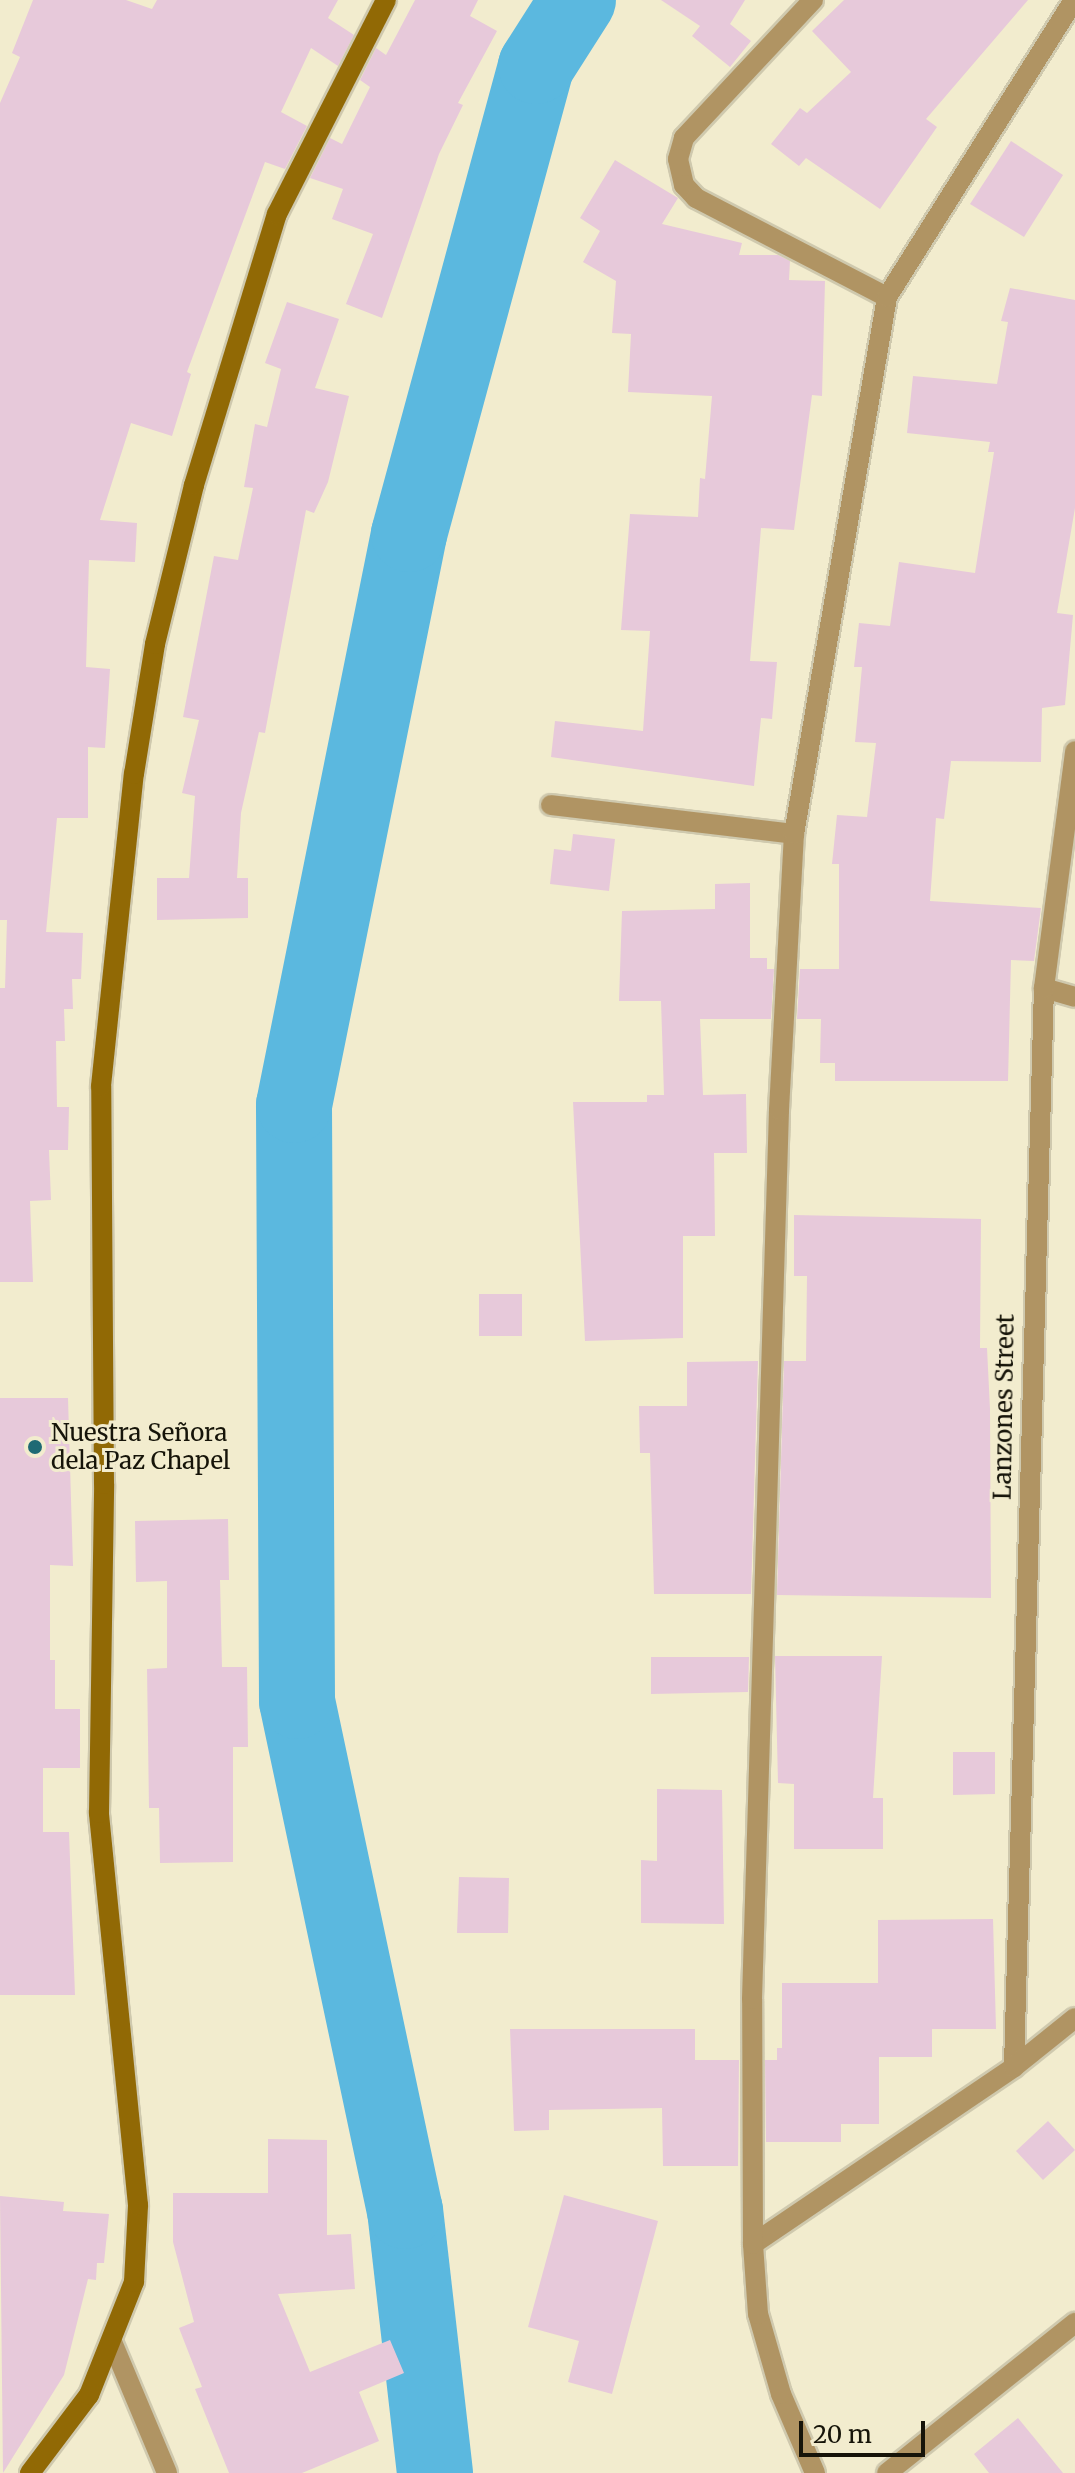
<!DOCTYPE html>
<meta charset="utf-8">
<style>
body{margin:0}
#map{position:relative;width:1075px;height:2473px;overflow:hidden;background:#f2ecce;font-family:Merriweather,serif}
div>[style]{position:absolute}
[style*='--x']{left:calc(var(--x)*1px);top:calc(var(--y)*1px);width:calc(var(--w)*1px);rotate:calc(var(--a)*1deg)}
.river>*{height:76px;margin:-38px;padding:0 38px;transform-origin:38px;border-radius:38px;background:#5bb8df}
.building>*{inset:0;background:#e7c9da}
.roads{filter:drop-shadow(2px 0 #cfc9ae) drop-shadow(-2px 0 #cfc9ae) drop-shadow(0 2px #cfc9ae) drop-shadow(0 -2px #cfc9ae)}
.street>*{height:20px;margin:-10px;padding:0 10px;transform-origin:10px;border-radius:10px;background:#b09463}
.secondary>*{height:20px;margin:-10px;padding:0 10px;transform-origin:10px;border-radius:10px;background:#916905}
.dots>*{width:22px;height:22px;translate:-50% -50%;box-sizing:border-box;border:4px solid #f2ecce;border-radius:50%}
span{translate:-50% -50%;white-space:nowrap;text-align:center;line-height:1.15;-webkit-text-stroke:6px #f2ecce;paint-order:stroke}
.street-label{font-size:24px;color:#161409}
.poi-label{font-size:24px;color:#161409}
.left{translate:0 -50%;text-align:left}
.scale{position:absolute;left:799px;top:2421px;width:126px;height:36px;box-sizing:border-box;border:4px solid #161409;border-top:0;padding-left:10px;font-size:24px;line-height:28px;white-space:nowrap;color:#161409;-webkit-text-stroke:6px #f2ecce;paint-order:stroke}
</style>
<div id="map">
<div class="river">
<div style="--x:435;--y:2473;--w:264;--a:-96.5"></div>
<div style="--x:405;--y:2211;--w:521;--a:-101.96"></div>
<div style="--x:297;--y:1701;--w:596;--a:-90.29"></div>
<div style="--x:294;--y:1105;--w:582;--a:-78.61"></div>
<div style="--x:409;--y:534;--w:485;--a:-74.8"></div>
<div style="--x:536;--y:66;--w:78;--a:-57.5"></div>
</div>
<div class="building">
<div style="clip-path:polygon(33px 0,126px 0,152px 9px,157px 0,338px 0,328px 18px,354px 35px,338px 66px,311px 48px,281px 112px,307px 126px,285px 169px,265px 162px,187px 372px,191px 374px,172px 436px,131px 423px,100px 520px,137px 523px,135px 562px,89px 560px,86px 667px,110px 669px,105px 748px,88px 747px,88px 818px,57px 818px,46px 932px,83px 933px,81px 979px,72px 979px,73px 1009px,64px 1009px,65px 1041px,56px 1041px,57px 1107px,69px 1107px,68px 1150px,49px 1150px,51px 1200px,30px 1201px,33px 1282px,0 1282px,0 988px,5px 988px,7px 920px,0 920px,0 103px,20px 57px,12px 53px)"></div>
<div style="clip-path:polygon(415px 0,478px 0,470px 16px,497px 31px,458px 103px,463px 105px,439px 154px,382px 318px,346px 304px,373px 234px,332px 219px,343px 189px,310px 178px,330px 138px,342px 144px,370px 87px,360px 80px,376px 48px,386px 55px)"></div>
<div style="clip-path:polygon(661px 0,745px 0,730px 24px,751px 41px,730px 67px,692px 36px,700px 26px)"></div>
<div style="clip-path:polygon(844px 0,1028px 0,926px 119px,937px 127px,880px 209px,806px 158px,799px 166px,771px 144px,800px 108px,807px 113px,851px 72px,812px 31px)"></div>
<div style="clip-path:polygon(1011px 141px,1063px 175px,1024px 237px,970px 204px)"></div>
<div style="clip-path:polygon(615px 160px,678px 198px,662px 224px,742px 243px,739px 255px,778px 255px,790px 261px,789px 280px,825px 281px,822px 396px,812px 395px,794px 530px,761px 528px,750px 661px,777px 662px,772px 719px,761px 718px,754px 786px,551px 757px,555px 721px,643px 731px,650px 631px,621px 630px,630px 514px,698px 517px,700px 478px,705px 479px,712px 396px,628px 392px,631px 334px,612px 333px,616px 281px,583px 262px,600px 231px,580px 218px)"></div>
<div style="clip-path:polygon(1010px 288px,1075px 300px,1075px 508px,1057px 613px,1073px 615px,1065px 705px,1042px 708px,1041px 762px,951px 761px,944px 819px,936px 818px,930px 901px,1041px 908px,1034px 961px,1011px 960px,1008px 1081px,835px 1081px,835px 1063px,820px 1063px,821px 1019px,797px 1019px,800px 969px,839px 969px,839px 864px,832px 864px,837px 815px,867px 817px,876px 743px,855px 742px,862px 667px,854px 667px,859px 623px,890px 626px,899px 562px,975px 573px,994px 452px,988px 452px,990px 442px,907px 433px,913px 376px,997px 384px,1008px 322px,1001px 321px)"></div>
<div style="clip-path:polygon(287px 302px,339px 319px,315px 388px,349px 396px,328px 482px,314px 513px,306px 510px,265px 733px,259px 732px,241px 813px,237px 878px,248px 878px,248px 918px,157px 920px,157px 878px,189px 878px,195px 796px,182px 793px,199px 720px,183px 717px,214px 556px,238px 560px,253px 488px,244px 487px,255px 424px,267px 427px,281px 369px,265px 363px)"></div>
<div style="clip-path:polygon(573px 834px,615px 839px,609px 891px,550px 884px,554px 849px,571px 851px)"></div>
<div style="clip-path:polygon(750px 883px,750px 958px,767px 958px,767px 969px,774px 969px,771px 1019px,700px 1019px,703px 1095px,746px 1094px,747px 1153px,714px 1153px,715px 1236px,683px 1236px,683px 1338px,585px 1341px,573px 1102px,647px 1102px,647px 1095px,664px 1095px,661px 1001px,619px 1001px,622px 911px,715px 909px,715px 884px)"></div>
<div style="clip-path:polygon(794px 1215px,981px 1219px,980px 1348px,987px 1348px,990px 1409px,991px 1598px,777px 1595px,784px 1361px,806px 1361px,807px 1276px,794px 1276px)"></div>
<div style="clip-path:polygon(479px 1294px,522px 1294px,522px 1336px,479px 1336px)"></div>
<div style="clip-path:polygon(758px 1361px,751px 1594px,654px 1594px,650px 1453px,640px 1453px,639px 1406px,687px 1406px,687px 1362px)"></div>
<div style="clip-path:polygon(0 1398px,68px 1398px,73px 1566px,50px 1565px,50px 1660px,55px 1660px,55px 1709px,80px 1709px,80px 1768px,43px 1768px,43px 1832px,69px 1832px,75px 1995px,0 1995px)"></div>
<div style="clip-path:polygon(228px 1519px,229px 1580px,220px 1580px,222px 1667px,247px 1667px,248px 1747px,233px 1747px,233px 1862px,160px 1863px,159px 1808px,149px 1808px,147px 1669px,167px 1668px,167px 1581px,136px 1582px,135px 1521px)"></div>
<div style="clip-path:polygon(775px 1656px,882px 1656px,873px 1798px,883px 1798px,883px 1849px,794px 1849px,794px 1784px,778px 1783px)"></div>
<div style="clip-path:polygon(651px 1657px,749px 1657px,748px 1692px,651px 1694px)"></div>
<div style="clip-path:polygon(953px 1752px,995px 1752px,995px 1794px,953px 1795px)"></div>
<div style="clip-path:polygon(657px 1789px,722px 1790px,724px 1924px,641px 1923px,641px 1860px,657px 1861px)"></div>
<div style="clip-path:polygon(459px 1877px,509px 1878px,508px 1933px,457px 1933px)"></div>
<div style="clip-path:polygon(993px 1919px,996px 2029px,932px 2029px,932px 2057px,879px 2057px,879px 2124px,841px 2124px,841px 2142px,766px 2142px,765px 2060px,777px 2060px,777px 2048px,782px 2048px,782px 1983px,878px 1983px,878px 1920px)"></div>
<div style="clip-path:polygon(510px 2029px,695px 2029px,695px 2060px,739px 2060px,738px 2166px,663px 2166px,662px 2108px,549px 2110px,549px 2130px,514px 2131px)"></div>
<div style="clip-path:polygon(1048px 2121px,1075px 2150px,1043px 2180px,1016px 2151px)"></div>
<div style="clip-path:polygon(268px 2139px,327px 2140px,327px 2235px,351px 2234px,355px 2289px,278px 2294px,310px 2372px,390px 2340px,404px 2373px,359px 2392px,379px 2441px,302px 2473px,229px 2473px,195px 2389px,202px 2387px,179px 2328px,194px 2322px,173px 2242px,173px 2193px,268px 2193px)"></div>
<div style="clip-path:polygon(564px 2195px,658px 2221px,612px 2394px,568px 2382px,579px 2341px,528px 2327px)"></div>
<div style="clip-path:polygon(0 2196px,64px 2202px,63px 2211px,109px 2214px,104px 2263px,97px 2263px,96px 2280px,88px 2279px,64px 2375px,3px 2473px)"></div>
<div style="clip-path:polygon(1018px 2418px,1063px 2473px,989px 2473px,974px 2454px)"></div>
</div>
<div class="roads">
<div class="street">
<div style="--x:813;--y:0;--w:189;--a:133.1"></div>
<div style="--x:684;--y:138;--w:22;--a:106"></div>
<div style="--x:678;--y:159;--w:27;--a:77"></div>
<div style="--x:684;--y:185;--w:18;--a:47"></div>
<div style="--x:696;--y:198;--w:215;--a:27.4"></div>
<div style="--x:551;--y:805;--w:245;--a:6.8"></div>
<div style="--x:1044;--y:988;--w:32;--a:16"></div>
<div style="--x:1014;--y:2067;--w:1079;--a:-88.41"></div>
<div style="--x:1044;--y:988;--w:239;--a:-82.5"></div>
<div style="--x:753;--y:2244;--w:315;--a:-34.1"></div>
<div style="--x:1014;--y:2067;--w:78;--a:-38.8"></div>
<div style="--x:112;--y:2342;--w:142;--a:67.2"></div>
<div style="--x:815;--y:2473;--w:86;--a:-113.3"></div>
<div style="--x:781;--y:2394;--w:83;--a:-106"></div>
<div style="--x:758;--y:2314;--w:70;--a:-94.1"></div>
<div style="--x:753;--y:2244;--w:245;--a:-90.2"></div>
<div style="--x:752;--y:1999;--w:889;--a:-88.26"></div>
<div style="--x:779;--y:1110;--w:276;--a:-86.9"></div>
<div style="--x:794;--y:834;--w:545;--a:-80.17"></div>
<div style="--x:887;--y:297;--w:351;--a:-57.8"></div>
<div style="--x:887;--y:2473;--w:241;--a:-38.6"></div>
</div>
<div class="secondary">
<div style="--x:30;--y:2473;--w:98;--a:-52.9"></div>
<div style="--x:89;--y:2395;--w:122;--a:-68.3"></div>
<div style="--x:134;--y:2282;--w:77;--a:-87"></div>
<div style="--x:138;--y:2205;--w:394;--a:-95.7"></div>
<div style="--x:99;--y:1813;--w:329;--a:-89.1"></div>
<div style="--x:104;--y:1484;--w:398;--a:-90.4"></div>
<div style="--x:101;--y:1086;--w:314;--a:-84"></div>
<div style="--x:134;--y:774;--w:132;--a:-80.8"></div>
<div style="--x:155;--y:644;--w:164;--a:-76.2"></div>
<div style="--x:194;--y:485;--w:283;--a:-73"></div>
<div style="--x:277;--y:214;--w:240;--a:-63"></div>
</div>
</div>
<div class="dots">
<div style="left:35px;top:1447px;background:#1f6a74"></div>
</div>
<div class="street-label">
<span style="left:1004px;top:1407px;rotate:-89deg">Lanzones Street</span>
</div>
<div class="poi-label">
<span class="left" style="left:51px;top:1447px">Nuestra Señora<br>dela Paz Chapel</span>
</div>
<div class="scale">20 m</div>
</div>
